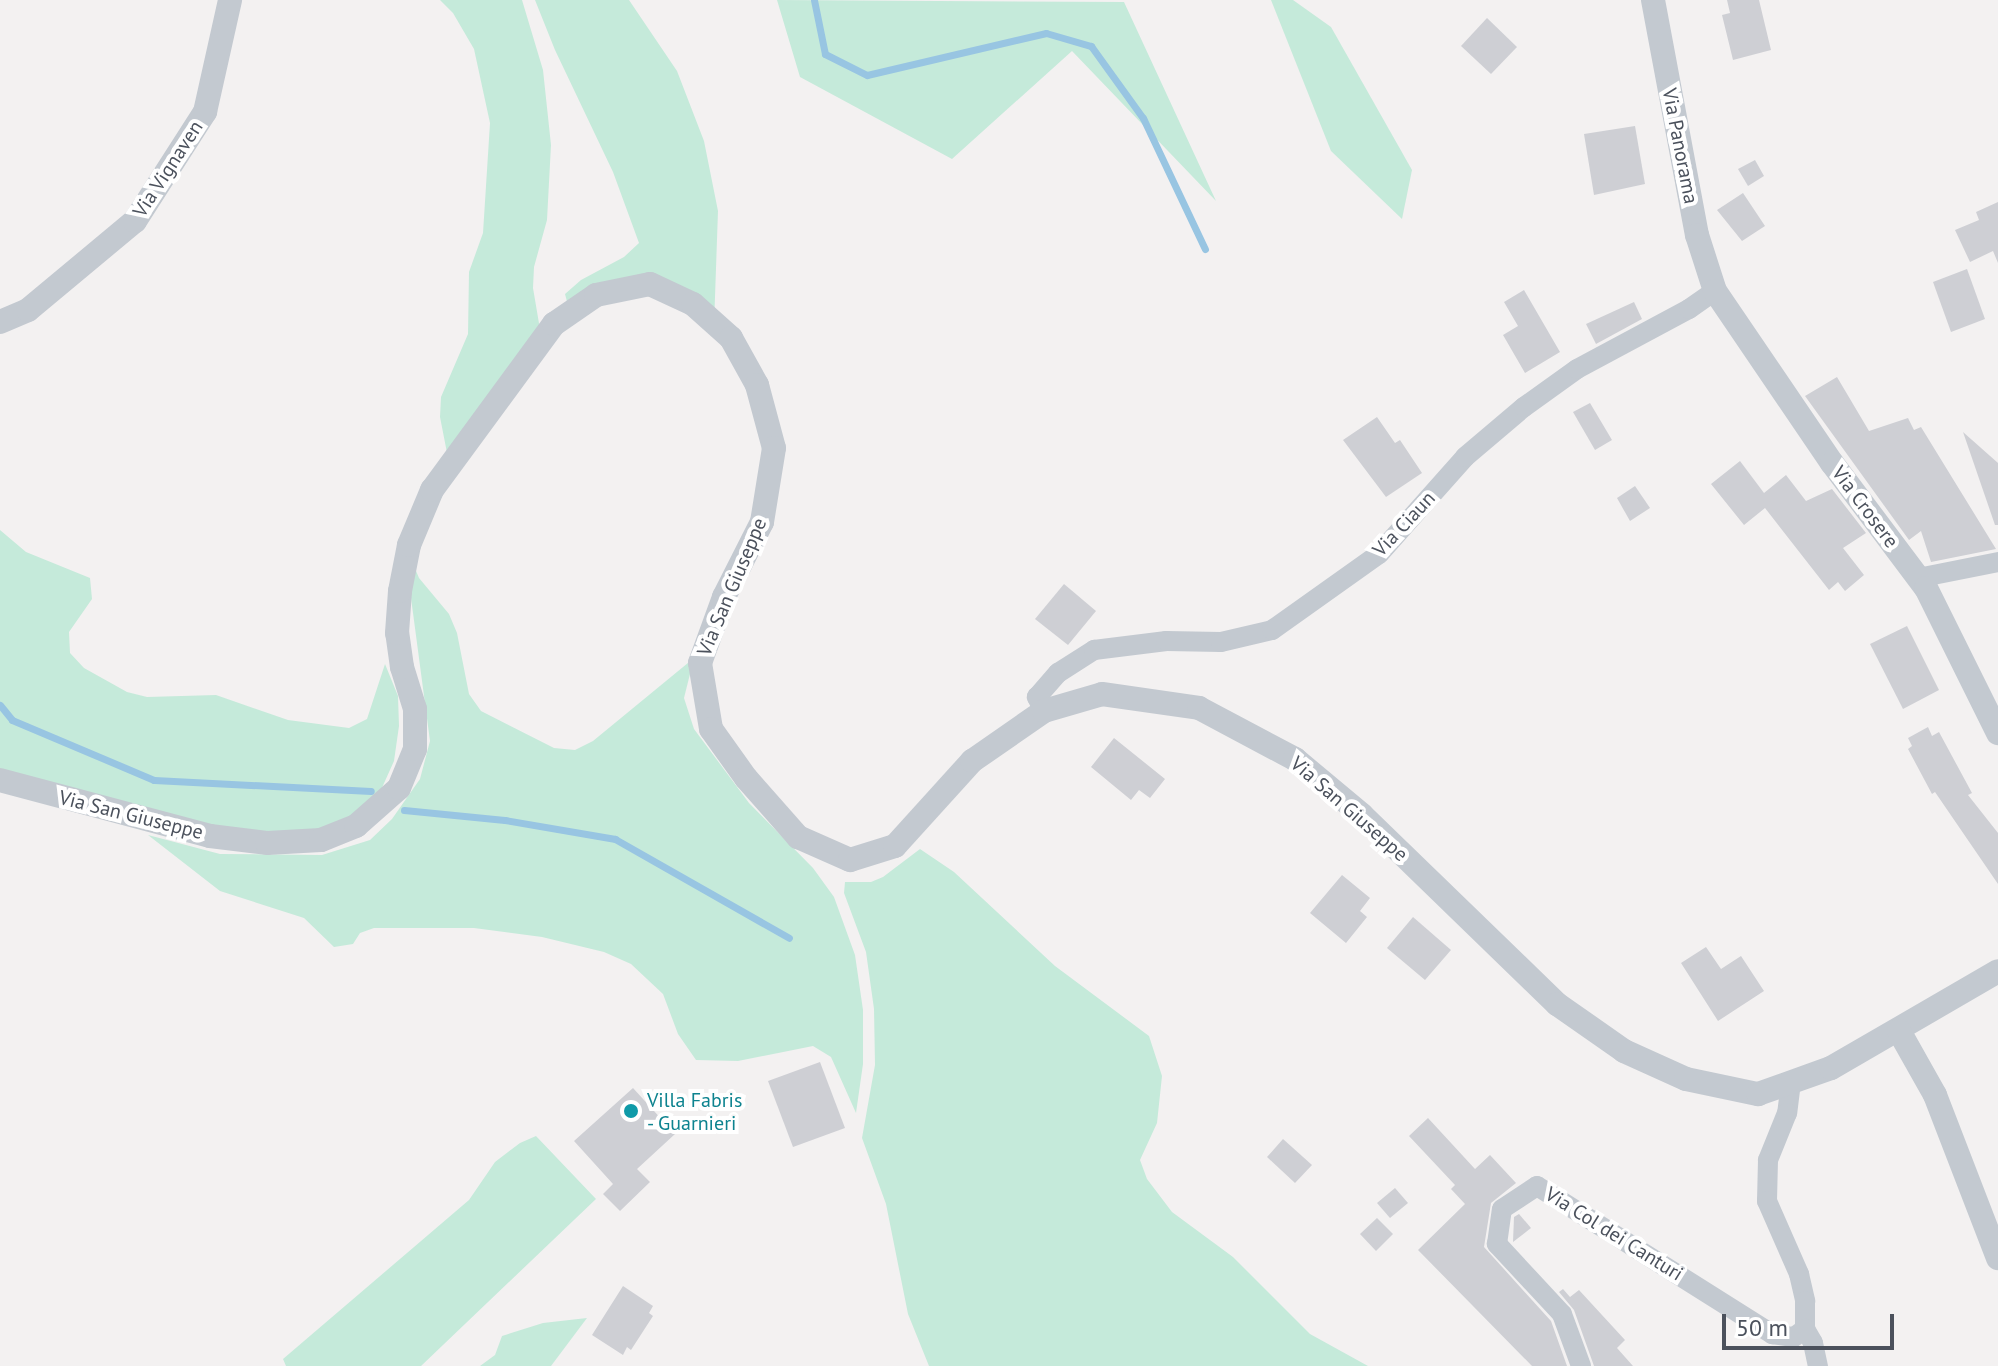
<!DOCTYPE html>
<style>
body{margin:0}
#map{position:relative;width:1998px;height:1366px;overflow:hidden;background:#f3f1f1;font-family:"PT Sans",sans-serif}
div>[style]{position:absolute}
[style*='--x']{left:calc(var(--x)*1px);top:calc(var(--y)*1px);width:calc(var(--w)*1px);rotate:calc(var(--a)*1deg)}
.green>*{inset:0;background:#c5eada}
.stream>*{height:7px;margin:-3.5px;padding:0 3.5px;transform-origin:3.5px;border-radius:3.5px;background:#98c5e2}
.building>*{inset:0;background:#cecfd4}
.minor>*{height:20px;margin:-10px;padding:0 10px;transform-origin:10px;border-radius:10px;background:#c3c9d0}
.tertiary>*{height:24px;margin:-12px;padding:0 12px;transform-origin:12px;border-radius:12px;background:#c3c9d0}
.dots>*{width:22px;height:22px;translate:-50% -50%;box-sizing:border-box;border:4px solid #fff;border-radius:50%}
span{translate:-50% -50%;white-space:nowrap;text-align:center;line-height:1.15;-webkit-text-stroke:8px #fff;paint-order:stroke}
.street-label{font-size:20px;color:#4b515c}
.culture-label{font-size:20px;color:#0d838f}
.left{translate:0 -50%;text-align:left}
.scale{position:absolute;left:1722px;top:1314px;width:172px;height:36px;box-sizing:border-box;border:4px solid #4b515c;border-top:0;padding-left:10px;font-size:24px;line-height:28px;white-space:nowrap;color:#4b515c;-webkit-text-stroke:6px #fff;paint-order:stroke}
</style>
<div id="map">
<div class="green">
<div style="clip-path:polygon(440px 0,522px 0,543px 70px,551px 145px,547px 220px,534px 267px,533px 288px,542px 341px,448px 458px,440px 417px,441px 397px,468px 334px,469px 272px,483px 233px,490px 123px,474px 49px,453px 13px)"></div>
<div style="clip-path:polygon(535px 0,629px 0,677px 71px,704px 141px,718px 211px,714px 326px,662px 290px,570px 313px,565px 294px,581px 280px,624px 257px,639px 243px,613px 172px,555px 50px)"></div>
<div style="clip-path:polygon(777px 0,1124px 2px,1216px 201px,1072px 51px,952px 159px,800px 77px)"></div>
<div style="clip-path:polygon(1271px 0,1293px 0,1331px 27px,1412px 170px,1402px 219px,1331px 151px)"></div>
<div style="clip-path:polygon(0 530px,26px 552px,90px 578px,92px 599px,69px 632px,70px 653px,84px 668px,127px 692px,147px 697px,216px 695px,288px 720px,349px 728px,367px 719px,385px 664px,398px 696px,399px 726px,394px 761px,381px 790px,362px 810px,330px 828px,263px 833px,193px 822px,0 775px)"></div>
<div style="clip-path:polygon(411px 559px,419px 578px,449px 614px,457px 633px,469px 694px,481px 711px,554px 748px,575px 750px,593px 741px,694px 658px,684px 698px,694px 729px,749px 803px,813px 868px,834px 897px,855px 955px,863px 1010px,863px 1064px,856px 1113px,831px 1057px,813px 1046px,738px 1061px,696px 1060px,678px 1034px,663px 994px,631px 964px,604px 952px,542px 937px,474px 928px,374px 928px,360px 933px,353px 944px,334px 947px,304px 918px,220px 891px,148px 835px,220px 854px,322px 855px,370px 840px,392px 819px,420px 779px,430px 741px,411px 598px)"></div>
<div style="clip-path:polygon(920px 849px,954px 872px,1055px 966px,1149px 1036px,1162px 1076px,1157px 1123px,1140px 1160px,1147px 1179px,1172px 1212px,1233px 1257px,1310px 1334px,1368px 1366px,929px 1366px,908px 1314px,886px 1204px,862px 1138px,875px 1065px,874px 1009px,866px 952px,844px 893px,845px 882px,871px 882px,883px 877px)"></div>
<div style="clip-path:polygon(536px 1136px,596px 1199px,421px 1366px,286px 1366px,283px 1359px,469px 1200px,495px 1162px,520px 1143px)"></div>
<div style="clip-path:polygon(587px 1318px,551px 1366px,480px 1366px,495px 1355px,502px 1336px,543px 1323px)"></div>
</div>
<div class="stream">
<div style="--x:814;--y:0;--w:55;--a:78.5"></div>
<div style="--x:825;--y:54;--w:47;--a:26.6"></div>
<div style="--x:867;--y:75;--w:184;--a:-13.2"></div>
<div style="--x:1046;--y:33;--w:47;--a:16.1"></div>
<div style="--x:1091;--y:46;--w:89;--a:54.2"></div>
<div style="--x:1143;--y:118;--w:145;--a:64.7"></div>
<div style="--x:0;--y:705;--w:19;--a:51"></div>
<div style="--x:12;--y:720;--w:154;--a:22.9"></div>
<div style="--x:154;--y:780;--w:217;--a:2.9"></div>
<div style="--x:404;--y:810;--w:101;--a:5.7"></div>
<div style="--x:505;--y:820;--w:112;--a:9.8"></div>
<div style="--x:615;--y:839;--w:200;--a:29.6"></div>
</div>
<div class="building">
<div style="clip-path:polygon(1727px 0,1759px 0,1771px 50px,1733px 60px,1722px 15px,1730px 13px)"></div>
<div style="clip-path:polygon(1487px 18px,1517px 47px,1491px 74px,1461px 46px)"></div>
<div style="clip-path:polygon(1635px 126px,1645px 184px,1594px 195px,1584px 134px)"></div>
<div style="clip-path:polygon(1755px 160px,1764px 176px,1748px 186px,1738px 169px)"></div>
<div style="clip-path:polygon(1743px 193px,1765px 226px,1742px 241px,1717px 210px)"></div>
<div style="clip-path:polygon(1998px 202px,1998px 263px,1993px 251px,1970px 262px,1955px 230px,1979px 220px,1976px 212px)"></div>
<div style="clip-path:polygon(1967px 269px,1985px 319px,1951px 332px,1933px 282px)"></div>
<div style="clip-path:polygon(1524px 290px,1560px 352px,1525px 373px,1503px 335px,1518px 326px,1504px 302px)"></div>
<div style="clip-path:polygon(1634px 302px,1642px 319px,1596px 344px,1586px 324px)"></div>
<div style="clip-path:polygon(1837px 377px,1869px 431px,1908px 418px,1914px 430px,1921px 427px,1996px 549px,1931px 562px,1921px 531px,1909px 540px,1805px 396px)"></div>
<div style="clip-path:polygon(1590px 403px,1612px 440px,1595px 450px,1573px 412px)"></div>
<div style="clip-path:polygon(1377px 417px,1395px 443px,1400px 440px,1422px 473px,1386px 497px,1343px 440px)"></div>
<div style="clip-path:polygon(1963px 432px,1998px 463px,1998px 525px,1995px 525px)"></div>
<div style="clip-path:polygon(1740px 461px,1764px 493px,1786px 475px,1806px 501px,1832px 489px,1866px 533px,1843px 548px,1864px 575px,1845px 591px,1838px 582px,1829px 590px,1765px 508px,1744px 525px,1711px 484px)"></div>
<div style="clip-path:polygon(1635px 486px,1650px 508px,1630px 521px,1617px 498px)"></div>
<div style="clip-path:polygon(1064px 584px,1096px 611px,1068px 645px,1035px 619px)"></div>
<div style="clip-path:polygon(1907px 626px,1939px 690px,1903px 709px,1870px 644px)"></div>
<div style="clip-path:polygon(1928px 727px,1932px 736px,1939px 732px,1972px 793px,1968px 795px,1998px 833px,1998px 884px,1935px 792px,1932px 794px,1908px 749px,1912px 746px,1908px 738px)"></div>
<div style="clip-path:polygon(1114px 738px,1165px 779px,1150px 798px,1139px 790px,1131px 800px,1091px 767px)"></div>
<div style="clip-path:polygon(1342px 875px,1370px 898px,1360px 911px,1367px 917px,1346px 943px,1310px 913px)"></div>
<div style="clip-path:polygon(1413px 917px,1451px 950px,1425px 980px,1387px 948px)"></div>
<div style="clip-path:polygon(1706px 947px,1721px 969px,1741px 956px,1764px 991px,1718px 1021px,1681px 963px)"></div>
<div style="clip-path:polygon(820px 1062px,845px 1128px,793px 1147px,768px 1081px)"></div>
<div style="clip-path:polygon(633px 1088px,675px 1134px,637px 1169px,650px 1182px,620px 1211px,603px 1194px,613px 1184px,574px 1141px)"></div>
<div style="clip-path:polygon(1428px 1118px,1475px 1169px,1490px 1155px,1516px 1183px,1491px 1203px,1484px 1247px,1551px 1321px,1567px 1366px,1532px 1366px,1418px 1250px,1465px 1204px,1451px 1189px,1455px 1185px,1409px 1136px)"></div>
<div style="clip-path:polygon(1283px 1139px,1312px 1165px,1295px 1183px,1267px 1157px)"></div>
<div style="clip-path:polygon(1395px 1188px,1408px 1203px,1390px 1218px,1377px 1203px)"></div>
<div style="clip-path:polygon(1519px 1214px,1531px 1228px,1513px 1242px,1514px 1217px)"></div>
<div style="clip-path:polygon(1377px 1218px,1393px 1234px,1376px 1251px,1360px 1234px)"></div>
<div style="clip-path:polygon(623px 1286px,653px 1306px,649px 1313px,653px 1316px,631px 1350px,627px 1347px,623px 1355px,592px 1335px)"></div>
<div style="clip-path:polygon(1563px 1289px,1570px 1297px,1579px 1290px,1625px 1340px,1617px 1348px,1633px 1366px,1594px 1366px,1574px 1310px,1559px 1292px)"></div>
</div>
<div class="minor">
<div style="--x:1918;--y:578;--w:82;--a:-11.3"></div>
<div style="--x:1044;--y:711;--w:16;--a:-117"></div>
<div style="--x:1037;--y:697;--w:32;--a:-49"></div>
<div style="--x:1058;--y:673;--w:43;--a:-32.6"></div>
<div style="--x:1094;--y:650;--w:73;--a:-7.1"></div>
<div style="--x:1166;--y:641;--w:55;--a:1"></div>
<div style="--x:1221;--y:642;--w:52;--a:-13.2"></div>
<div style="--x:1272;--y:630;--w:131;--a:-35.4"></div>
<div style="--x:1379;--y:554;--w:130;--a:-48.4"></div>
<div style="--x:1465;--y:457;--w:77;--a:-40.3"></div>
<div style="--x:1524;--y:407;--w:65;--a:-35.6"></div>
<div style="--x:1577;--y:369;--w:127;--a:-28.2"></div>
<div style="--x:1689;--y:309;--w:32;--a:-35"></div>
<div style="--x:1791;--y:1082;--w:31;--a:97"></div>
<div style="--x:1787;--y:1113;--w:51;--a:112"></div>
<div style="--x:1768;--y:1160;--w:41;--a:91.4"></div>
<div style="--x:1767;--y:1201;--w:80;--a:66.3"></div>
<div style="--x:1799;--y:1274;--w:28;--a:77"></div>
<div style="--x:1805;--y:1301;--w:28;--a:90"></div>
<div style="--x:1805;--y:1329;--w:16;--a:60"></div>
<div style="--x:1813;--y:1343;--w:24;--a:78"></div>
<div style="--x:1581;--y:1366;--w:55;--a:-110.1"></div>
<div style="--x:1562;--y:1314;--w:96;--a:-132.9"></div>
<div style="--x:1497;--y:1244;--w:35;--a:-82"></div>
<div style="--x:1502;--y:1209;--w:42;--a:-33.3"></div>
<div style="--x:1537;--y:1186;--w:278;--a:32.2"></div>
<div style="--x:1772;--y:1334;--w:22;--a:8"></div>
<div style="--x:1794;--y:1337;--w:14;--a:-36"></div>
</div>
<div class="tertiary">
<div style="--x:1653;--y:0;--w:239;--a:79.4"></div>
<div style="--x:1697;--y:235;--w:59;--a:72.2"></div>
<div style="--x:1715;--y:291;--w:208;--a:55.8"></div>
<div style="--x:1832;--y:463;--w:156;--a:53.1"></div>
<div style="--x:1926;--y:588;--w:162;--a:63.6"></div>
<div style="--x:0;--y:322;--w:30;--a:-23"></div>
<div style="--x:28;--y:310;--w:139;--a:-39.8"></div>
<div style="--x:135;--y:221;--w:130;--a:-57.3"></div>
<div style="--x:205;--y:112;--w:115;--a:-77.4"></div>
<div style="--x:0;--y:780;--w:217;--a:14.9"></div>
<div style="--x:210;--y:836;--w:57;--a:7"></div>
<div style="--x:267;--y:843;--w:54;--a:-3.2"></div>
<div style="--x:321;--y:840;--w:38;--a:-22"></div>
<div style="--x:356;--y:826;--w:57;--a:-41.5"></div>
<div style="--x:399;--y:788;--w:42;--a:-67.7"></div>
<div style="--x:415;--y:749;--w:40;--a:-90"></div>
<div style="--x:415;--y:709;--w:44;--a:-107.2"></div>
<div style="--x:402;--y:667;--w:34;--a:-98"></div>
<div style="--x:397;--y:633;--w:42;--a:-85.9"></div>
<div style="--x:400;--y:591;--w:47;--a:-78.9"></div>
<div style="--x:409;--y:545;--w:60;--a:-67.3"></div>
<div style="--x:432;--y:490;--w:206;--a:-53.7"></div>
<div style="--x:554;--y:324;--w:51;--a:-34.6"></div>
<div style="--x:596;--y:295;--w:55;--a:-11.5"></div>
<div style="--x:650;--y:284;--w:47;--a:24.9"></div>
<div style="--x:693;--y:304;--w:51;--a:41.8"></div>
<div style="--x:731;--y:338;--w:54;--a:61"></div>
<div style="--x:757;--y:385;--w:65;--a:74.9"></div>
<div style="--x:774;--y:448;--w:75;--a:99.2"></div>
<div style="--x:762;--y:522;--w:84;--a:116.9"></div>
<div style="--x:724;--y:597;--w:70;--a:110"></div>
<div style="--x:700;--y:663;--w:67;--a:80.5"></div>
<div style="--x:711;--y:729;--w:60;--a:54.5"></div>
<div style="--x:746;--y:778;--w:79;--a:48.6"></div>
<div style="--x:798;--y:837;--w:57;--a:23.9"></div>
<div style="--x:850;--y:860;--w:47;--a:-17.3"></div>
<div style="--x:895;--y:846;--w:115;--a:-47.8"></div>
<div style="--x:972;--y:761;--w:88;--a:-34.8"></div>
<div style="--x:1044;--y:711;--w:60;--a:-16.3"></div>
<div style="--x:1102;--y:694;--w:98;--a:8.2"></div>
<div style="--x:1199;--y:708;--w:109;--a:28"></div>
<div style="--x:1295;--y:759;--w:87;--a:39.9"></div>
<div style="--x:1362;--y:815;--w:272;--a:44.1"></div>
<div style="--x:1557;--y:1004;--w:82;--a:35"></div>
<div style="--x:1624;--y:1051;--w:68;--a:24.3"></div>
<div style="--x:1686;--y:1079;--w:74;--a:11.8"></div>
<div style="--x:1758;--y:1094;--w:77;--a:-19.6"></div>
<div style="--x:1831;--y:1068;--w:193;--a:-30.1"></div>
<div style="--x:1899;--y:1031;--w:73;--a:60.6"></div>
<div style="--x:1935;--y:1095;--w:175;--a:68.9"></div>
</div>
<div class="dots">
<div style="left:631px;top:1111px;background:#0f9aa8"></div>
</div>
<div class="street-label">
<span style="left:1680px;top:146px;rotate:79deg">Via Panorama</span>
<span style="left:168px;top:169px;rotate:-57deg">Via Vignaven</span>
<span style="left:1865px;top:507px;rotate:53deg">Via Crosere</span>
<span style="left:1404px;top:524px;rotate:-47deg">Via Ciaun</span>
<span style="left:732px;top:587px;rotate:-67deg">Via San Giuseppe</span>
<span style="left:1349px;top:809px;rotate:41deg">Via San Giuseppe</span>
<span style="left:131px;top:815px;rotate:14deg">Via San Giuseppe</span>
<span style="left:1614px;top:1234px;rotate:32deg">Via Col dei Canturi</span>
</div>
<div class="culture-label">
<span class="left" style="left:647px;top:1112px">Villa Fabris<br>- Guarnieri</span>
</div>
<div class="scale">50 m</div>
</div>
